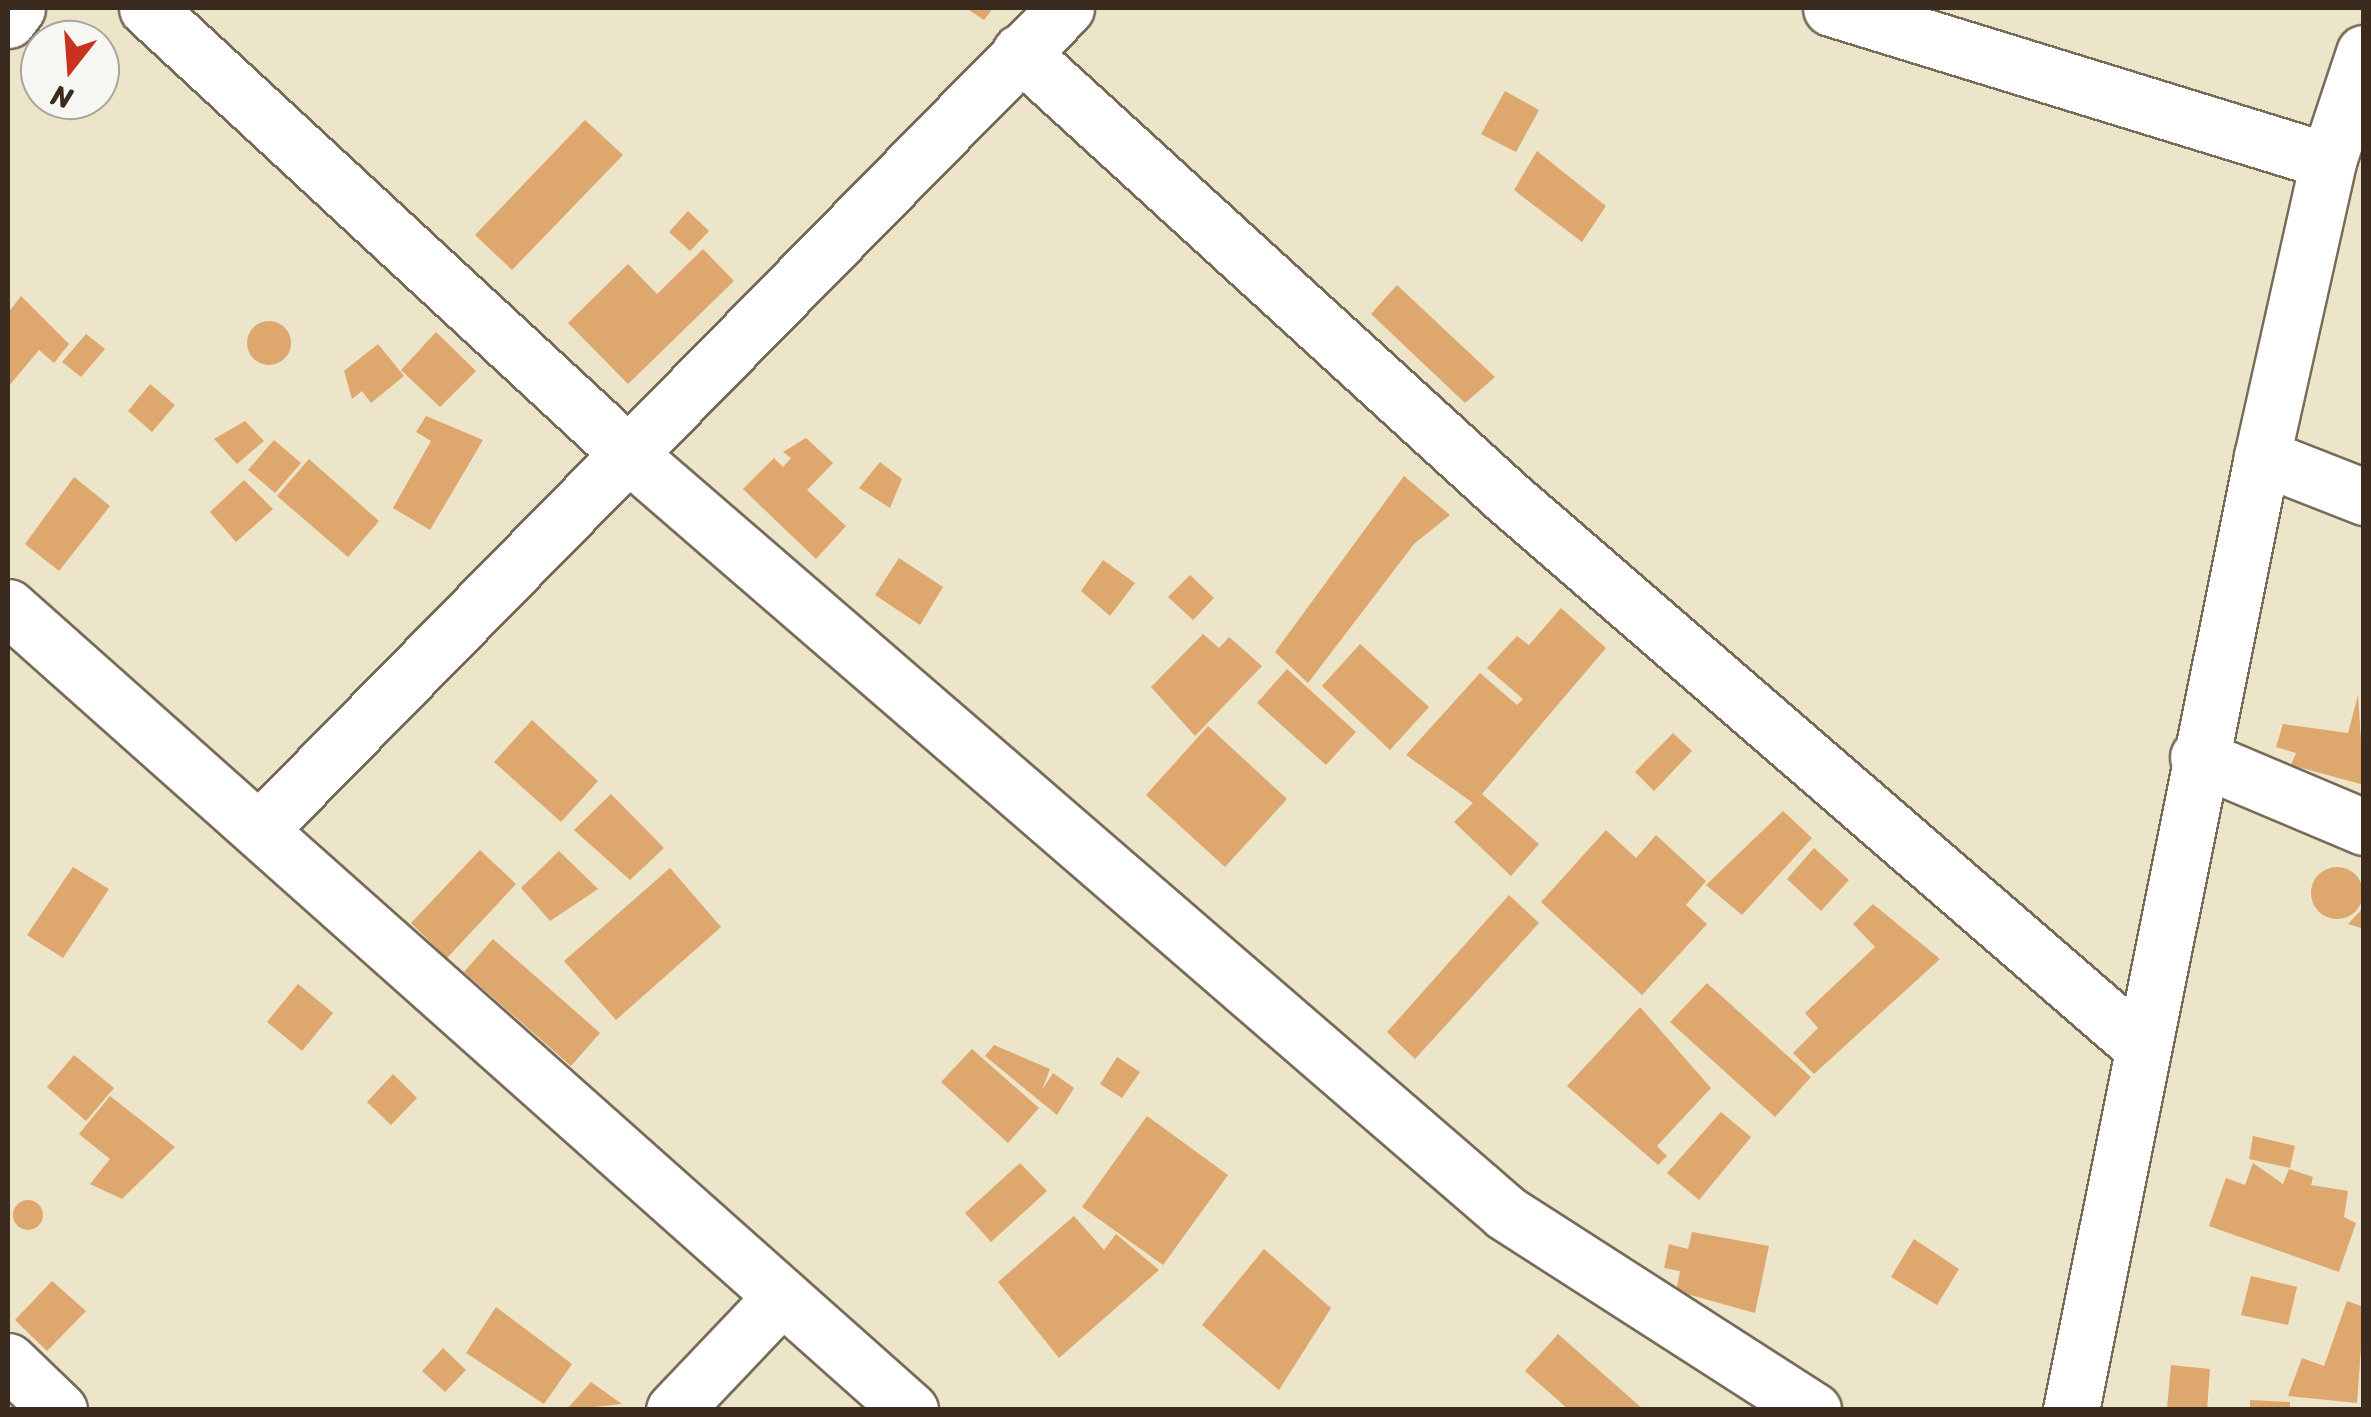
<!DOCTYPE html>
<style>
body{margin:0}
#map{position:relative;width:2371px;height:1417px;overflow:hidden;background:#ece5ca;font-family:Sriracha,sans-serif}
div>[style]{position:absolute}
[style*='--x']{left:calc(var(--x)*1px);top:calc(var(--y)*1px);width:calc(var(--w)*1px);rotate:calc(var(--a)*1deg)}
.building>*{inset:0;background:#dda76d}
.round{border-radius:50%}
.roads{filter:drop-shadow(2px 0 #796b5a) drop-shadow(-2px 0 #796b5a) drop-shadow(0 2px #796b5a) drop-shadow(0 -2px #796b5a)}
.minor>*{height:55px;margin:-27.5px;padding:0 27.5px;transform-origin:27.5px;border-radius:27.5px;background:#fff}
span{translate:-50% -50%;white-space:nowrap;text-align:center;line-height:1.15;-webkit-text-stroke:8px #f6f6f2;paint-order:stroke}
.frame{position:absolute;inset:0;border:10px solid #3b2a1e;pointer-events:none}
.north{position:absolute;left:20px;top:20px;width:100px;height:100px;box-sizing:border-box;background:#f6f6f2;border:2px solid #aba49d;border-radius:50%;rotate:197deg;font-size:28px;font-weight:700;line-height:40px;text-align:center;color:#3b2a1e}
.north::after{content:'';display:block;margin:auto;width:35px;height:45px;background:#c8321e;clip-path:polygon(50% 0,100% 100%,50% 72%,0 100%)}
</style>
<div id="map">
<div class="building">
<div style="clip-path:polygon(966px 8px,993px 8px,984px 20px)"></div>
<div style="clip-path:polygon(1505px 91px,1539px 110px,1516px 152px,1481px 134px)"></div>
<div style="clip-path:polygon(585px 120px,623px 155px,512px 270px,475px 235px)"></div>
<div style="clip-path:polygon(1537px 151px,1606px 206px,1582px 242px,1514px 190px)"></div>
<div style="clip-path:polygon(688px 211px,709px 231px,690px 251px,669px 232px)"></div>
<div style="clip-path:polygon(703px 249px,734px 281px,628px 384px,568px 323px,628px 264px,657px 294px)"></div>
<div style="clip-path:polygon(1397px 285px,1495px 377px,1465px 403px,1371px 314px)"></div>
<div style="clip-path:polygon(21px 296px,69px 344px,54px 363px,39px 350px,8px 387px,8px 313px)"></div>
<div class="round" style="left:247px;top:321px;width:44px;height:44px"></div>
<div style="clip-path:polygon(436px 332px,476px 371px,440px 407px,401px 370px)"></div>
<div style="clip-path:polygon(86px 334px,105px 349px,81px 377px,62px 362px)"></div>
<div style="clip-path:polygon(378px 344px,404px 376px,371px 403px,362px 391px,352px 399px,344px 371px)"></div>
<div style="clip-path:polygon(150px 384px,175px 405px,152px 432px,128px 411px)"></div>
<div style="clip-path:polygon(426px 416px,483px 440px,430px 530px,393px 508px,431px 441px,416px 432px)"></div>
<div style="clip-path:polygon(245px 421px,264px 441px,237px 464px,214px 439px)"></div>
<div style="clip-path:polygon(806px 438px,833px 463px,807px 490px,846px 526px,816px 559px,743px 489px,774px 458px,783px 467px,791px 458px,783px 452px)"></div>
<div style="clip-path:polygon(274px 440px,301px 463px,275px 493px,248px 470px)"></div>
<div style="clip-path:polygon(309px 459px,379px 521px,348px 557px,277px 496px)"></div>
<div style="clip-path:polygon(880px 462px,902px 479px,890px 508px,859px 488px)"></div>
<div style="clip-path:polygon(1404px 476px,1450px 515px,1414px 544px,1308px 683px,1275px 652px)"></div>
<div style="clip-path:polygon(74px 477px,110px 506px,59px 571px,25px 544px)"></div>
<div style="clip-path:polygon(244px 480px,273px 509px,236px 542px,210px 512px)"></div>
<div style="clip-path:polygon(899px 558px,943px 587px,920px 625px,875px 595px)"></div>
<div style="clip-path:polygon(1103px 560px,1135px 583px,1110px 616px,1081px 591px)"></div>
<div style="clip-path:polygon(1190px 575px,1214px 598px,1193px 620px,1168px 597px)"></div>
<div style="clip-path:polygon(1561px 608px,1606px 648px,1482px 794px,1539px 844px,1511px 876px,1454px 822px,1473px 803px,1406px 755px,1480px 673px,1517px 705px,1523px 699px,1487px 668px,1517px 636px,1529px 645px)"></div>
<div style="clip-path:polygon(1203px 634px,1219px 648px,1229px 637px,1262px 666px,1195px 736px,1151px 687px)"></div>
<div style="clip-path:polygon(1360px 644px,1429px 707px,1390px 750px,1322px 686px)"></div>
<div style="clip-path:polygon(1287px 669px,1356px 732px,1326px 765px,1257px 703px)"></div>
<div style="clip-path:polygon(2358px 695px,2364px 785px,2291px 765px,2296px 753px,2276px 747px,2283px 724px,2348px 733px)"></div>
<div style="clip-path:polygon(532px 720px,598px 781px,561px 822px,494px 762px)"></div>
<div style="clip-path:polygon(1208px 726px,1287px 799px,1225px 867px,1146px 795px)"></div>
<div style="clip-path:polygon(1673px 733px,1692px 751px,1654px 791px,1635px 772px)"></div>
<div style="clip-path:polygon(611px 794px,664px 848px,630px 880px,574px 830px)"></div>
<div style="clip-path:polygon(1783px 811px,1812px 838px,1742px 915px,1706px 885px)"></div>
<div style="clip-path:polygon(1606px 830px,1636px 858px,1656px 835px,1706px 881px,1686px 905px,1707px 924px,1642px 995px,1541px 902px)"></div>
<div style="clip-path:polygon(1814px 848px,1849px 880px,1821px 911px,1787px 879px)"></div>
<div style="clip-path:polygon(480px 850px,516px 884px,447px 958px,411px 923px)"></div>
<div style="clip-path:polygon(559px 851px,598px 889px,550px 921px,521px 888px)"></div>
<div class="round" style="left:2311px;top:867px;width:52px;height:52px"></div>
<div style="clip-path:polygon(73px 867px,109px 889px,63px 958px,27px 935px)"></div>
<div style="clip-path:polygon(670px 868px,721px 927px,616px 1020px,564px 961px)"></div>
<div style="clip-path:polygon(1509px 895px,1539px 923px,1415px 1059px,1387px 1032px)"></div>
<div style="clip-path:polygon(1873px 904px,1940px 959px,1814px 1074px,1793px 1053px,1818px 1028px,1805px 1013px,1875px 947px,1853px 924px)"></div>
<div style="clip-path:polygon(2364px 907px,2364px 929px,2348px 924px)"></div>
<div style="clip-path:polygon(493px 939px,600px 1033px,571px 1066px,464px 972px)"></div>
<div style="clip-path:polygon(1707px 983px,1811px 1077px,1775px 1117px,1670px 1022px)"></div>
<div style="clip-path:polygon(298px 984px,333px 1013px,302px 1051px,267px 1022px)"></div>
<div style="clip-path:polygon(1640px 1007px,1711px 1088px,1657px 1146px,1667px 1156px,1658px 1165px,1567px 1086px)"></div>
<div style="clip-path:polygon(994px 1045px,1050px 1069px,1042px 1090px,1053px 1073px,1074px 1088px,1057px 1115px,985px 1056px)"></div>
<div style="clip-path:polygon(972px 1049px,1039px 1108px,1008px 1143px,941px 1082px)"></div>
<div style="clip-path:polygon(74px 1055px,114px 1088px,86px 1121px,47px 1087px)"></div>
<div style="clip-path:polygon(1117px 1057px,1140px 1072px,1122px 1098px,1100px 1084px)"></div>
<div style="clip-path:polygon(393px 1074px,417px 1098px,391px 1125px,367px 1102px)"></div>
<div style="clip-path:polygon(110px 1096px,175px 1147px,122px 1199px,90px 1184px,110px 1159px,79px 1134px)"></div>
<div style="clip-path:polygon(1721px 1112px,1751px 1137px,1699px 1200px,1667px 1173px)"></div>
<div style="clip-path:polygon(1147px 1116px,1228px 1175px,1163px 1265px,1082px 1207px)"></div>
<div style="clip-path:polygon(2253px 1136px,2295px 1146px,2290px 1168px,2249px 1159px)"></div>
<div style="clip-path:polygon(1020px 1163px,1047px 1191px,991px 1242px,965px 1213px)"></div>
<div style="clip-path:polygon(2253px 1163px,2283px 1184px,2289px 1169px,2313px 1177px,2311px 1185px,2348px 1191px,2344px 1217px,2356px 1223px,2339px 1272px,2209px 1226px,2226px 1178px,2245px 1185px)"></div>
<div class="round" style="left:13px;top:1200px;width:30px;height:30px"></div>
<div style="clip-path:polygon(1074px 1216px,1104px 1250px,1116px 1234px,1159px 1270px,1059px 1358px,998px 1282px)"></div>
<div style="clip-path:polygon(1692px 1232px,1769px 1246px,1755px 1313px,1676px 1291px,1680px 1271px,1664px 1268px,1669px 1244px,1688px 1249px)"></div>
<div style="clip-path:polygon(1914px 1239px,1959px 1269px,1937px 1305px,1891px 1277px)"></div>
<div style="clip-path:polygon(1264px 1249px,1331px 1308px,1279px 1390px,1202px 1325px)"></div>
<div style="clip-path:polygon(2251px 1276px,2297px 1287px,2288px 1325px,2241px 1315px)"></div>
<div style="clip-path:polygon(52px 1281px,86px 1311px,47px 1351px,15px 1320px)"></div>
<div style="clip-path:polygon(2347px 1301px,2364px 1307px,2357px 1403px,2288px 1396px,2302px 1358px,2324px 1366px)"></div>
<div style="clip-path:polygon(496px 1307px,572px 1364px,544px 1404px,466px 1353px)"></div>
<div style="clip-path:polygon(1558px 1334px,1644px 1410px,1569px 1410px,1525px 1371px)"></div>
<div style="clip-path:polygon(443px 1348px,466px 1370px,445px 1392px,422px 1371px)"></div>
<div style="clip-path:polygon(2171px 1365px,2210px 1369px,2207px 1410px,2167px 1409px)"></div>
<div style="clip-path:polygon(591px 1382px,622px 1404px,566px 1410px)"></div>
<div style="clip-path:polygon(2250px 1400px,2290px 1402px,2290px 1410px,2250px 1410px)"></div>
</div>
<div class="roads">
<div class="minor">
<div style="--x:147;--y:8;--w:662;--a:42.8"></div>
<div style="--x:633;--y:458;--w:1154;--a:40.85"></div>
<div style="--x:1506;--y:1213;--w:365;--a:32.7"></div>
<div style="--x:1831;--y:8;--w:520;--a:17.11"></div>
<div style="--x:8;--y:20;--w:15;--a:-53"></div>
<div style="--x:1020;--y:52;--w:660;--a:42.42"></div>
<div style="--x:1507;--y:497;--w:840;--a:40.9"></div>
<div style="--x:2262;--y:457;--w:110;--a:21.4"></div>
<div style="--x:8;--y:607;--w:1208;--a:41.68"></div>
<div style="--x:2198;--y:757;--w:180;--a:22.9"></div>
<div style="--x:259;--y:830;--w:1152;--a:-45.53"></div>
<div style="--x:8;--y:1361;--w:71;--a:43.9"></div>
<div style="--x:674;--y:1410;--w:157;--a:-46.5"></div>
<div style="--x:2071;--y:1410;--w:972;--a:-78.67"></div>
<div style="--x:2262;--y:457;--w:303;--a:-77.4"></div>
<div style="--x:2328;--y:161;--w:114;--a:-71.6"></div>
</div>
</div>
<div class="frame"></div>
<div class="north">N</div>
</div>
